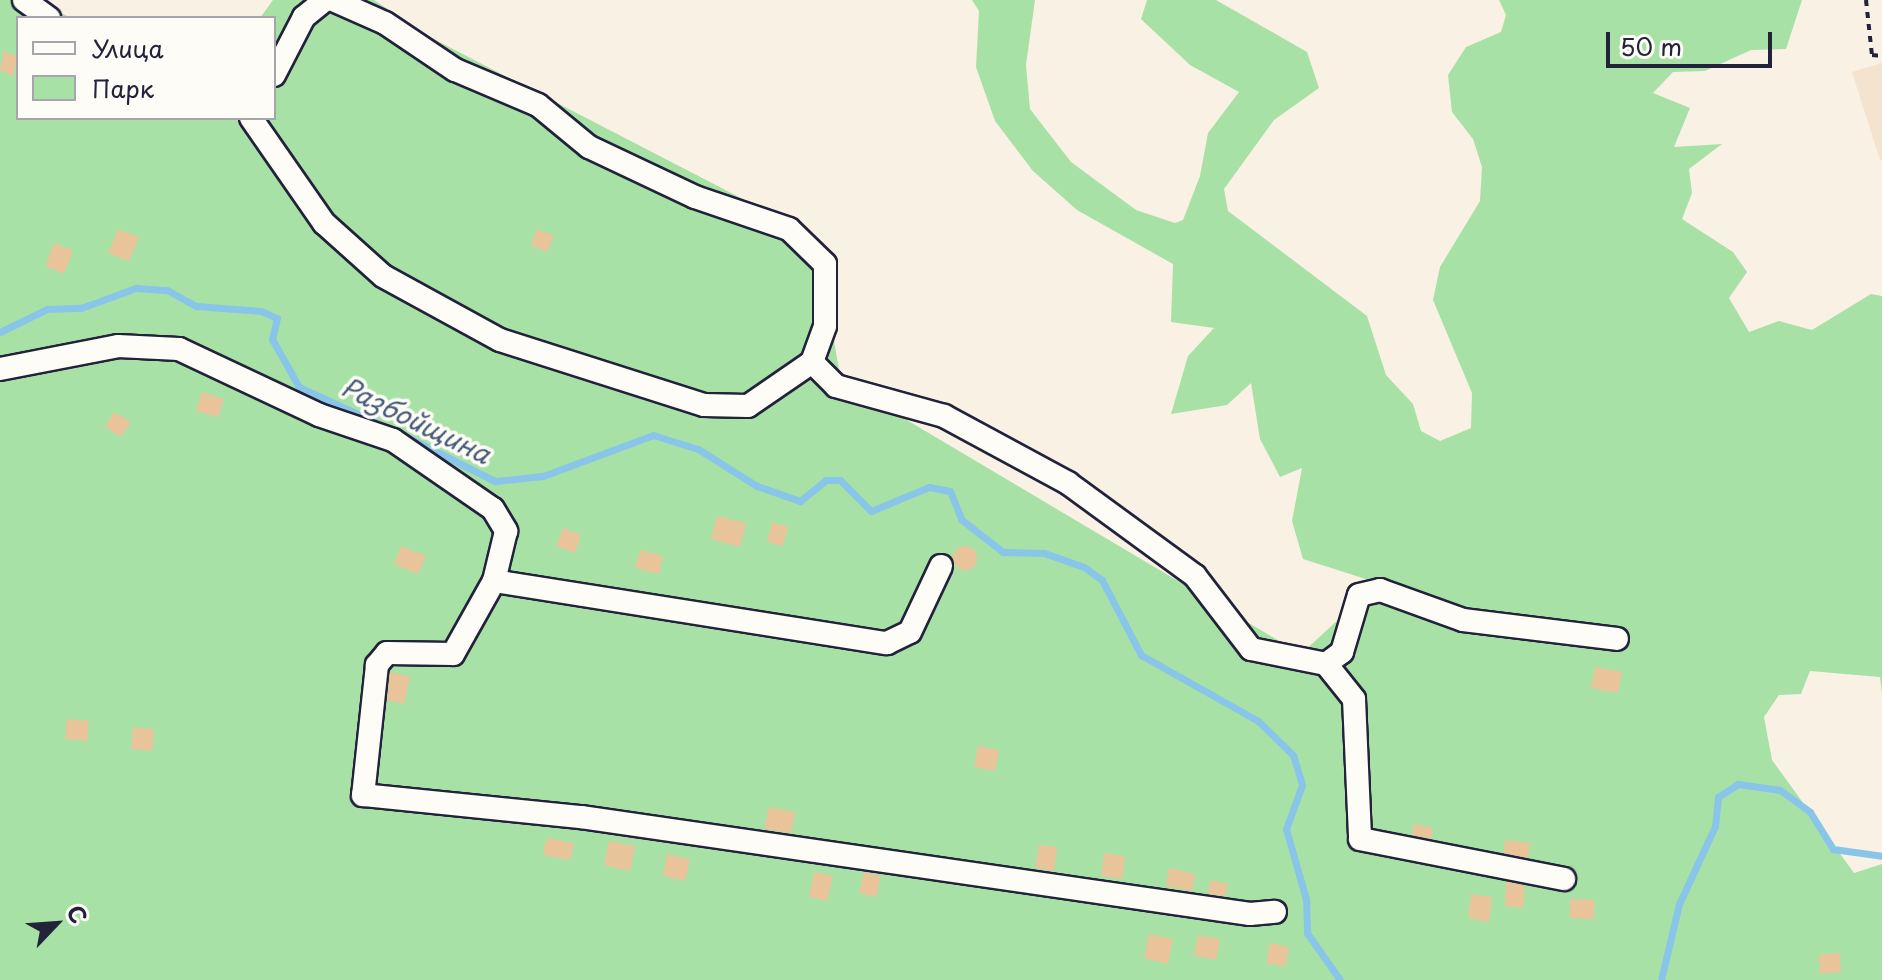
<!DOCTYPE html>
<meta charset="utf-8">
<style>
body{margin:0}
#map{position:relative;width:1882px;height:980px;overflow:hidden;background:#f9f1e4;font-family:"Playpen Sans",sans-serif}
div>[style]{position:absolute}
[style*='--x']{left:calc(var(--x)*1px);top:calc(var(--y)*1px);width:calc(var(--w)*1px);rotate:calc(var(--a)*1deg)}
.built>*{inset:0;background:#f4e3ce}
.green>*{inset:0;background:#a8e1a6}
.stream>*{height:7px;margin:-3.5px;padding:0 3.5px;transform-origin:3.5px;border-radius:3.5px;background:#89c5e9}
.building>*{inset:0;background:#e9c399}
.round{border-radius:50%}
.path>*{height:4px;margin-top:-2px;transform-origin:0;background:repeating-linear-gradient(90deg,#22223b 0 6px,transparent 0 12px)}
.roads{filter:drop-shadow(2px 0 #22223b) drop-shadow(-2px 0 #22223b) drop-shadow(0 2px #22223b) drop-shadow(0 -2px #22223b)}
.minor>*{height:22px;margin:-11px;padding:0 11px;transform-origin:11px;border-radius:11px;background:#fdfcf7}
span{translate:-50% -50%;white-space:nowrap;text-align:center;line-height:1.15;-webkit-text-stroke:7px #fdfcf7;paint-order:stroke}
.water-label{font-size:26px;color:#465b78;font-style:italic}
.legend{position:absolute;left:16px;top:16px;width:260px;height:104px;box-sizing:border-box;background:#fdfcf7;border:2px solid #a5a5ac;margin:0;padding:10px 14px;list-style:none;font-size:24px;color:#22223b}
.legend li{display:flex;align-items:center;gap:16px;height:40px}
.legend b{width:40px;border:2px solid #a5a5ac}
.north{position:absolute;left:16px;top:884px;width:80px;height:80px;-webkit-text-stroke:6px #fdfcf7;paint-order:stroke;rotate:65deg;font-size:22px;font-weight:700;line-height:32px;text-align:center;color:#22223b}
.north::after{content:'';display:block;margin:auto;width:28px;height:36px;background:#22223b;clip-path:polygon(50% 0,100% 100%,50% 72%,0 100%)}
.scale{position:absolute;left:1606px;top:32px;width:166px;height:36px;box-sizing:border-box;border:4px solid #22223b;border-top:0;padding-left:10px;font-size:24px;line-height:28px;white-space:nowrap;color:#22223b;-webkit-text-stroke:6px #fdfcf7;paint-order:stroke}
</style>
<div id="map">
<div class="built">
<div style="clip-path:polygon(1882px 63px,1882px 160px,1880px 160px,1852px 72px)"></div>
</div>
<div class="green">
<div style="clip-path:polygon(0 0,36px 0,71px 18px,18px 18px,18px 118px,274px 118px,274px 18px,260px 18px,273px 0,374px 0,426px 35px,816px 237px,841px 381px,1301px 654px,1378px 583px,1303px 559px,1292px 521px,1302px 468px,1280px 477px,1260px 439px,1251px 383px,1227px 405px,1171px 414px,1188px 356px,1214px 328px,1171px 322px,1173px 264px,1077px 210px,1033px 171px,995px 121px,976px 67px,979px 11px,972px 0,1035px 0,1026px 65px,1030px 109px,1071px 162px,1136px 210px,1175px 223px,1183px 220px,1200px 176px,1208px 133px,1239px 92px,1190px 65px,1141px 19px,1147px 0,1216px 0,1307px 52px,1319px 88px,1274px 120px,1224px 189px,1228px 211px,1367px 316px,1386px 375px,1413px 404px,1421px 431px,1440px 441px,1471px 428px,1472px 393px,1433px 300px,1440px 267px,1480px 201px,1482px 167px,1473px 139px,1452px 112px,1448px 75px,1466px 47px,1501px 32px,1506px 15px,1499px 0,1802px 0,1786px 49px,1751px 50px,1705px 71px,1673px 72px,1653px 93px,1690px 108px,1674px 147px,1722px 144px,1689px 169px,1692px 193px,1682px 219px,1733px 252px,1747px 272px,1729px 298px,1749px 332px,1779px 321px,1812px 330px,1871px 294px,1882px 296px,1882px 694px,1880px 677px,1810px 671px,1801px 694px,1779px 695px,1764px 717px,1772px 760px,1854px 873px,1882px 864px,1882px 980px,0 980px)"></div>
</div>
<div class="stream">
<div style="--x:0;--y:332;--w:52;--a:-26.1"></div>
<div style="--x:47;--y:309;--w:34;--a:-2"></div>
<div style="--x:81;--y:308;--w:59;--a:-20"></div>
<div style="--x:136;--y:288;--w:31;--a:4"></div>
<div style="--x:167;--y:290;--w:33;--a:29"></div>
<div style="--x:196;--y:306;--w:65;--a:4.4"></div>
<div style="--x:261;--y:311;--w:17;--a:24"></div>
<div style="--x:277;--y:318;--w:22;--a:103"></div>
<div style="--x:272;--y:339;--w:55;--a:60.6"></div>
<div style="--x:299;--y:387;--w:91;--a:24.6"></div>
<div style="--x:397;--y:432;--w:110;--a:26.6"></div>
<div style="--x:495;--y:481;--w:48;--a:-5.9"></div>
<div style="--x:543;--y:476;--w:117;--a:-20.4"></div>
<div style="--x:653;--y:435;--w:47;--a:17.3"></div>
<div style="--x:698;--y:449;--w:70;--a:32.1"></div>
<div style="--x:757;--y:486;--w:46;--a:19.2"></div>
<div style="--x:800;--y:501;--w:33;--a:-39"></div>
<div style="--x:826;--y:480;--w:14;--a:0"></div>
<div style="--x:840;--y:480;--w:44;--a:45"></div>
<div style="--x:871;--y:511;--w:63;--a:-22.5"></div>
<div style="--x:929;--y:487;--w:21;--a:11"></div>
<div style="--x:950;--y:491;--w:31;--a:68"></div>
<div style="--x:962;--y:520;--w:52;--a:38"></div>
<div style="--x:1003;--y:552;--w:41;--a:1.4"></div>
<div style="--x:1044;--y:553;--w:42;--a:19.3"></div>
<div style="--x:1084;--y:567;--w:22;--a:36"></div>
<div style="--x:1102;--y:580;--w:85;--a:62.5"></div>
<div style="--x:1141;--y:655;--w:134;--a:29.4"></div>
<div style="--x:1258;--y:721;--w:49;--a:44.2"></div>
<div style="--x:1293;--y:755;--w:31;--a:73"></div>
<div style="--x:1302;--y:785;--w:47;--a:110"></div>
<div style="--x:1286;--y:829;--w:73;--a:74.1"></div>
<div style="--x:1306;--y:899;--w:34;--a:88"></div>
<div style="--x:1307;--y:933;--w:57;--a:54.9"></div>
<div style="--x:1661;--y:980;--w:78;--a:-76.7"></div>
<div style="--x:1679;--y:904;--w:86;--a:-65.2"></div>
<div style="--x:1715;--y:826;--w:29;--a:-84"></div>
<div style="--x:1718;--y:797;--w:24;--a:-33"></div>
<div style="--x:1738;--y:784;--w:42;--a:8.1"></div>
<div style="--x:1780;--y:790;--w:37;--a:36"></div>
<div style="--x:1810;--y:812;--w:44;--a:58.1"></div>
<div style="--x:1833;--y:849;--w:49;--a:8.1"></div>
</div>
<div class="building">
<div style="clip-path:polygon(4px 51px,18px 57px,13px 76px,0 70px)"></div>
<div style="clip-path:polygon(118px 229px,139px 237px,129px 261px,108px 253px)"></div>
<div style="clip-path:polygon(537px 229px,554px 236px,547px 252px,531px 245px)"></div>
<div style="clip-path:polygon(54px 243px,73px 251px,64px 274px,45px 266px)"></div>
<div style="clip-path:polygon(202px 392px,224px 399px,218px 417px,196px 411px)"></div>
<div style="clip-path:polygon(114px 412px,131px 422px,121px 437px,105px 427px)"></div>
<div style="clip-path:polygon(717px 516px,746px 523px,740px 547px,711px 539px)"></div>
<div style="clip-path:polygon(772px 522px,788px 527px,783px 546px,767px 542px)"></div>
<div style="clip-path:polygon(563px 528px,581px 535px,575px 553px,556px 546px)"></div>
<div class="round" style="left:953px;top:546px;width:24px;height:24px"></div>
<div style="clip-path:polygon(401px 546px,426px 556px,418px 574px,394px 564px)"></div>
<div style="clip-path:polygon(640px 550px,663px 556px,659px 574px,635px 568px)"></div>
<div style="clip-path:polygon(1595px 667px,1622px 672px,1618px 693px,1591px 688px)"></div>
<div style="clip-path:polygon(390px 672px,410px 677px,404px 704px,387px 700px)"></div>
<div style="clip-path:polygon(67px 719px,89px 721px,87px 741px,65px 739px)"></div>
<div style="clip-path:polygon(133px 727px,154px 729px,152px 751px,131px 749px)"></div>
<div style="clip-path:polygon(978px 746px,999px 750px,995px 771px,974px 767px)"></div>
<div style="clip-path:polygon(769px 807px,795px 812px,791px 833px,764px 829px)"></div>
<div style="clip-path:polygon(1414px 824px,1433px 828px,1431px 839px,1412px 835px)"></div>
<div style="clip-path:polygon(547px 838px,574px 843px,570px 860px,543px 855px)"></div>
<div style="clip-path:polygon(1505px 840px,1530px 843px,1528px 858px,1504px 853px)"></div>
<div style="clip-path:polygon(609px 841px,635px 846px,630px 871px,604px 865px)"></div>
<div style="clip-path:polygon(1039px 845px,1057px 847px,1054px 871px,1035px 868px)"></div>
<div style="clip-path:polygon(1104px 853px,1125px 856px,1122px 879px,1101px 876px)"></div>
<div style="clip-path:polygon(667px 854px,690px 859px,685px 881px,663px 876px)"></div>
<div style="clip-path:polygon(1169px 868px,1195px 874px,1192px 891px,1166px 886px)"></div>
<div style="clip-path:polygon(814px 872px,833px 876px,827px 901px,809px 897px)"></div>
<div style="clip-path:polygon(864px 872px,881px 876px,876px 897px,859px 893px)"></div>
<div style="clip-path:polygon(1211px 880px,1228px 884px,1225px 896px,1207px 894px)"></div>
<div style="clip-path:polygon(1506px 882px,1525px 886px,1523px 908px,1505px 906px)"></div>
<div style="clip-path:polygon(1471px 894px,1492px 897px,1489px 922px,1468px 918px)"></div>
<div style="clip-path:polygon(1570px 899px,1594px 900px,1594px 919px,1570px 918px)"></div>
<div style="clip-path:polygon(1149px 934px,1173px 939px,1168px 964px,1144px 958px)"></div>
<div style="clip-path:polygon(1198px 935px,1220px 939px,1216px 960px,1194px 955px)"></div>
<div style="clip-path:polygon(1270px 943px,1289px 947px,1285px 967px,1266px 963px)"></div>
<div style="clip-path:polygon(1840px 953px,1841px 972px,1820px 974px,1819px 954px)"></div>
</div>
<div class="path">
<div style="--x:1866;--y:0;--w:55;--a:83.8"></div>
<div style="--x:1872;--y:55;--w:10;--a:6"></div>
</div>
<div class="roads">
<div class="minor">
<div style="--x:24;--y:0;--w:31;--a:36"></div>
<div style="--x:274;--y:75;--w:65;--a:-62.7"></div>
<div style="--x:304;--y:17;--w:27;--a:-39"></div>
<div style="--x:251;--y:118;--w:128;--a:55.2"></div>
<div style="--x:324;--y:223;--w:79;--a:41.9"></div>
<div style="--x:383;--y:276;--w:133;--a:28.7"></div>
<div style="--x:500;--y:340;--w:214;--a:17.7"></div>
<div style="--x:704;--y:405;--w:44;--a:1.3"></div>
<div style="--x:748;--y:406;--w:78;--a:-34.5"></div>
<div style="--x:812;--y:362;--w:38;--a:-70"></div>
<div style="--x:825;--y:326;--w:62;--a:-90"></div>
<div style="--x:825;--y:264;--w:50;--a:-135.8"></div>
<div style="--x:789;--y:229;--w:99;--a:-161.2"></div>
<div style="--x:695;--y:197;--w:117;--a:-154.7"></div>
<div style="--x:589;--y:147;--w:66;--a:-140.5"></div>
<div style="--x:538;--y:105;--w:90;--a:-157.1"></div>
<div style="--x:455;--y:70;--w:84;--a:-146.1"></div>
<div style="--x:385;--y:23;--w:57;--a:-156.1"></div>
<div style="--x:812;--y:362;--w:34;--a:45"></div>
<div style="--x:836;--y:386;--w:112;--a:15.5"></div>
<div style="--x:944;--y:416;--w:141;--a:28.4"></div>
<div style="--x:1068;--y:483;--w:157;--a:36.2"></div>
<div style="--x:1195;--y:576;--w:92;--a:52.5"></div>
<div style="--x:1251;--y:649;--w:76;--a:11.3"></div>
<div style="--x:1326;--y:664;--w:45;--a:51.3"></div>
<div style="--x:1354;--y:699;--w:140;--a:87.5"></div>
<div style="--x:1360;--y:839;--w:208;--a:11.1"></div>
<div style="--x:0;--y:369;--w:120;--a:-11"></div>
<div style="--x:118;--y:346;--w:61;--a:2.8"></div>
<div style="--x:179;--y:349;--w:155;--a:25.2"></div>
<div style="--x:319;--y:415;--w:78;--a:18.7"></div>
<div style="--x:393;--y:440;--w:121;--a:34.6"></div>
<div style="--x:493;--y:509;--w:26;--a:59"></div>
<div style="--x:506;--y:531;--w:51;--a:103.5"></div>
<div style="--x:494;--y:581;--w:84;--a:119.3"></div>
<div style="--x:453;--y:654;--w:66;--a:-179.1"></div>
<div style="--x:387;--y:653;--w:16;--a:130"></div>
<div style="--x:377;--y:665;--w:131;--a:96.1"></div>
<div style="--x:363;--y:795;--w:219;--a:5.8"></div>
<div style="--x:581;--y:817;--w:676;--a:8.25"></div>
<div style="--x:1250;--y:914;--w:25;--a:-5"></div>
<div style="--x:494;--y:581;--w:398;--a:9"></div>
<div style="--x:887;--y:643;--w:25;--a:-26"></div>
<div style="--x:910;--y:632;--w:73;--a:-64.8"></div>
<div style="--x:1326;--y:664;--w:20;--a:-37"></div>
<div style="--x:1342;--y:652;--w:59;--a:-73.4"></div>
<div style="--x:1359;--y:595;--w:22;--a:-13"></div>
<div style="--x:1380;--y:590;--w:88;--a:19.9"></div>
<div style="--x:1463;--y:620;--w:155;--a:7"></div>
</div>
</div>
<div class="water-label">
<span style="left:416px;top:420px;rotate:26deg">Разбойщина</span>
</div>
<ul class="legend">
<li><b style="height:10px;background:#fdfcf7"></b>Улица</li>
<li><b style="height:22px;background:#a8e1a6"></b>Парк</li>
</ul>
<div class="north">С</div>
<div class="scale">50 m</div>
</div>
